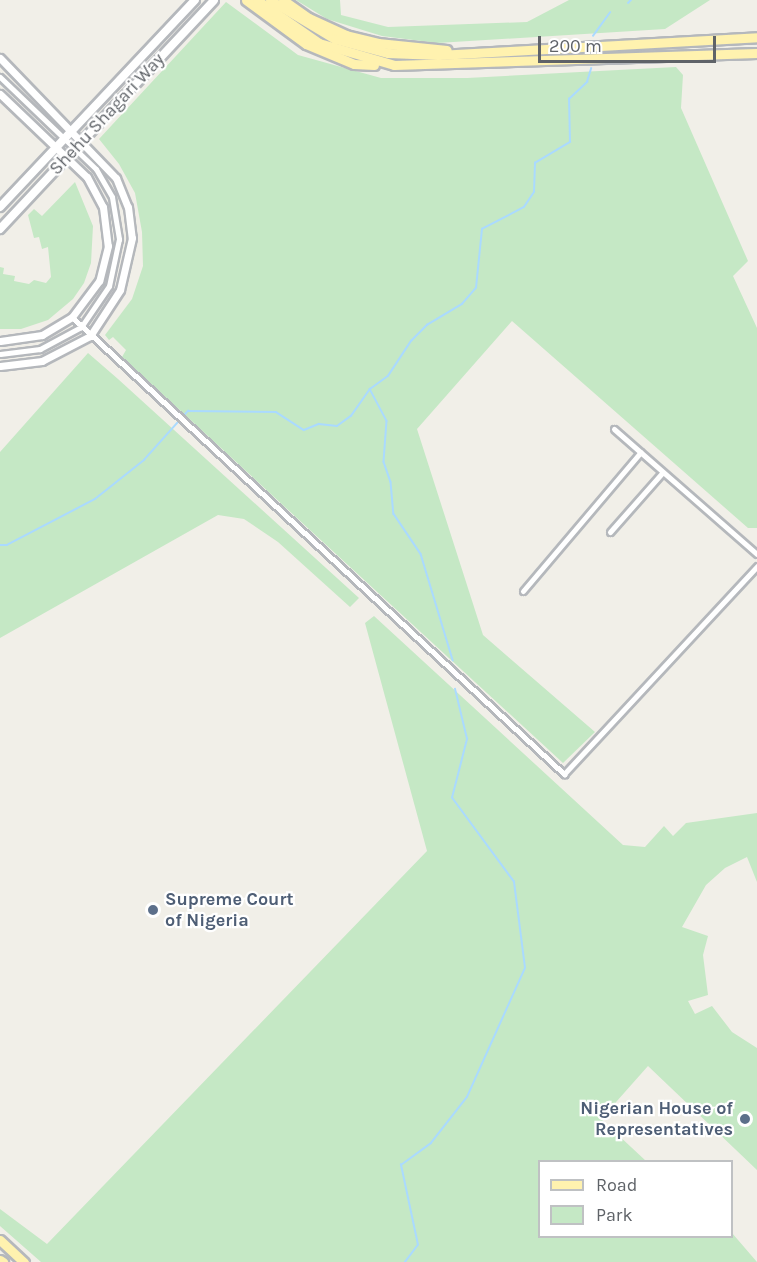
<!DOCTYPE html>
<style>
body{margin:0}
#map{position:relative;width:757px;height:1262px;overflow:hidden;background:#f1efe8;font-family:Karla,sans-serif}
div>[style]{position:absolute}
[style*='--x']{left:calc(var(--x)*1px);top:calc(var(--y)*1px);width:calc(var(--w)*1px);rotate:calc(var(--a)*1deg)}
.green>*{inset:0;background:#c5e8c5}
.stream>*{height:1.5px;margin:-0.75px;padding:0 0.75px;transform-origin:0.75px;border-radius:0.75px;background:#aadaff}
.roads{filter:drop-shadow(2px 0 #b5b8bc) drop-shadow(-2px 0 #b5b8bc) drop-shadow(0 2px #b5b8bc) drop-shadow(0 -2px #b5b8bc)}
.minor>*{height:5px;margin:-2.5px;padding:0 2.5px;transform-origin:2.5px;border-radius:2.5px;background:#fff}
.tertiary>*{height:7px;margin:-3.5px;padding:0 3.5px;transform-origin:3.5px;border-radius:3.5px;background:#fff}
.secondary>*{height:8px;margin:-4px;padding:0 4px;transform-origin:4px;border-radius:4px;background:#fff}
.primary>*{height:9px;margin:-4.5px;padding:0 4.5px;transform-origin:4.5px;border-radius:4.5px;background:#fff2af}
.dots>*{width:16px;height:16px;translate:-50% -50%;box-sizing:border-box;border:3px solid #fff;border-radius:50%}
span{translate:-50% -50%;white-space:nowrap;text-align:center;line-height:1.15;-webkit-text-stroke:4.5px #fff;paint-order:stroke}
.street-label{font-size:18px;color:#5f6368}
.service-label{font-size:18px;color:#4e5e75;font-weight:700}
.left{translate:0 -50%;text-align:left}
.right{translate:-100% -50%;text-align:right}
.legend{position:absolute;left:538px;top:1160px;width:195px;height:78px;box-sizing:border-box;background:#fff;border:2px solid #bfc1c3;margin:0;padding:8px 10px;list-style:none;font-size:18px;color:#5f6368}
.legend li{display:flex;align-items:center;gap:12px;height:30px}
.legend b{width:30px;border:2px solid #bfc1c3}
.scale{position:absolute;left:538px;top:36px;width:178px;height:27px;box-sizing:border-box;border:3px solid #5f6368;border-top:0;padding-left:8px;font-size:18px;line-height:21px;white-space:nowrap;color:#5f6368;-webkit-text-stroke:4px #fff;paint-order:stroke}
</style>
<div id="map">
<div class="green">
<div style="clip-path:polygon(296px 0,340px 0,341px 15px,388px 27px,527px 22px,569px 0,710px 0,665px 29px,437px 43px,382px 36px,327px 19px)"></div>
<div style="clip-path:polygon(226px 2px,298px 55px,381px 78px,467px 78px,676px 67px,683px 75px,681px 108px,748px 261px,733px 276px,757px 328px,757px 528px,748px 528px,512px 321px,417px 429px,483px 635px,595px 732px,563px 763px,122px 357px,126px 350px,113px 337px,109px 340px,105px 335px,132px 299px,143px 266px,142px 232px,135px 193px,119px 164px,99px 139px)"></div>
<div style="clip-path:polygon(75px 182px,93px 226px,91px 263px,84px 283px,73px 299px,48px 320px,21px 329px,0 329px,0 267px,4px 268px,3px 274px,15px 276px,14px 281px,29px 284px,34px 280px,46px 283px,51px 277px,48px 247px,42px 249px,39px 237px,34px 238px,28px 215px,34px 209px,42px 216px)"></div>
<div style="clip-path:polygon(88px 353px,118px 379px,359px 598px,350px 607px,278px 542px,244px 519px,218px 515px,0 638px,0 452px)"></div>
<div style="clip-path:polygon(374px 616px,623px 845px,645px 847px,664px 826px,673px 836px,686px 823px,757px 813px,757px 882px,747px 857px,725px 868px,706px 885px,682px 927px,708px 936px,703px 955px,708px 995px,688px 1001px,695px 1014px,712px 1006px,732px 1032px,757px 1048px,757px 1170px,648px 1066px,601px 1119px,646px 1161px,540px 1162px,540px 1236px,732px 1236px,732px 1233px,757px 1262px,41px 1262px,0 1226px,0 1209px,47px 1244px,427px 851px,365px 623px)"></div>
</div>
<div class="stream">
<div style="--x:628;--y:3;--w:4;--a:-45"></div>
<div style="--x:593;--y:36;--w:29;--a:-54"></div>
<div style="--x:370;--y:389;--w:36;--a:62"></div>
<div style="--x:387;--y:421;--w:41;--a:94.2"></div>
<div style="--x:384;--y:462;--w:21;--a:71"></div>
<div style="--x:391;--y:482;--w:32;--a:85"></div>
<div style="--x:394;--y:514;--w:48;--a:56"></div>
<div style="--x:421;--y:554;--w:111;--a:73.2"></div>
<div style="--x:0;--y:545;--w:7;--a:0"></div>
<div style="--x:7;--y:545;--w:99;--a:-27.6"></div>
<div style="--x:95;--y:499;--w:63;--a:-38.5"></div>
<div style="--x:144;--y:460;--w:66;--a:-48.1"></div>
<div style="--x:188;--y:411;--w:88;--a:0.7"></div>
<div style="--x:276;--y:412;--w:33;--a:33"></div>
<div style="--x:304;--y:430;--w:16;--a:-22"></div>
<div style="--x:319;--y:424;--w:18;--a:6"></div>
<div style="--x:337;--y:426;--w:17;--a:-36"></div>
<div style="--x:351;--y:416;--w:33;--a:-55"></div>
<div style="--x:370;--y:389;--w:22;--a:-36"></div>
<div style="--x:388;--y:376;--w:42;--a:-56.7"></div>
<div style="--x:411;--y:341;--w:23;--a:-45"></div>
<div style="--x:427;--y:325;--w:41;--a:-31"></div>
<div style="--x:462;--y:304;--w:21;--a:-49"></div>
<div style="--x:476;--y:288;--w:59;--a:-84.2"></div>
<div style="--x:482;--y:229;--w:47;--a:-27.6"></div>
<div style="--x:524;--y:207;--w:18;--a:-56"></div>
<div style="--x:534;--y:192;--w:29;--a:-88"></div>
<div style="--x:535;--y:163;--w:41;--a:-31"></div>
<div style="--x:570;--y:142;--w:43;--a:-91.3"></div>
<div style="--x:569;--y:99;--w:25;--a:-43"></div>
<div style="--x:587;--y:82;--w:14;--a:-73"></div>
<div style="--x:405;--y:1262;--w:21;--a:-53"></div>
<div style="--x:418;--y:1245;--w:82;--a:-102"></div>
<div style="--x:401;--y:1165;--w:37;--a:-36"></div>
<div style="--x:431;--y:1143;--w:58;--a:-52"></div>
<div style="--x:467;--y:1097;--w:141;--a:-65.8"></div>
<div style="--x:525;--y:968;--w:87;--a:-97.3"></div>
<div style="--x:514;--y:882;--w:104;--a:-126.4"></div>
<div style="--x:452;--y:798;--w:61;--a:-75.7"></div>
<div style="--x:467;--y:739;--w:51;--a:-103.5"></div>
</div>
<div class="roads">
<div class="minor">
<div style="--x:0;--y:77;--w:133;--a:43.8"></div>
<div style="--x:96;--y:169;--w:32;--a:60"></div>
<div style="--x:112;--y:197;--w:43;--a:80.5"></div>
<div style="--x:119;--y:239;--w:48;--a:102"></div>
<div style="--x:109;--y:286;--w:50;--a:124.3"></div>
<div style="--x:81;--y:327;--w:47;--a:151.8"></div>
<div style="--x:40;--y:349;--w:40;--a:172.9"></div>
<div style="--x:72;--y:317;--w:672;--a:42.89"></div>
<div style="--x:564;--y:774;--w:284;--a:-47.1"></div>
<div style="--x:614;--y:429;--w:190;--a:41.2"></div>
<div style="--x:610;--y:532;--w:79;--a:-48.6"></div>
<div style="--x:523;--y:591;--w:182;--a:-49.7"></div>
</div>
<div class="tertiary">
<div style="--x:0;--y:58;--w:167;--a:46"></div>
<div style="--x:116;--y:178;--w:31;--a:68"></div>
<div style="--x:128;--y:207;--w:31;--a:83"></div>
<div style="--x:132;--y:238;--w:53;--a:103"></div>
<div style="--x:120;--y:290;--w:55;--a:123.1"></div>
<div style="--x:90;--y:336;--w:54;--a:152.5"></div>
<div style="--x:42;--y:361;--w:42;--a:173.2"></div>
<div style="--x:0;--y:94;--w:120;--a:43.7"></div>
<div style="--x:87;--y:177;--w:34;--a:62"></div>
<div style="--x:103;--y:207;--w:39;--a:83"></div>
<div style="--x:108;--y:246;--w:36;--a:104"></div>
<div style="--x:99;--y:281;--w:45;--a:126.9"></div>
<div style="--x:72;--y:317;--w:35;--a:149"></div>
<div style="--x:42;--y:335;--w:42;--a:171.9"></div>
</div>
<div class="secondary">
<div style="--x:0;--y:207;--w:284;--a:-46.7"></div>
<div style="--x:0;--y:229;--w:313;--a:-46.9"></div>
</div>
<div class="primary">
<div style="--x:246;--y:0;--w:74;--a:36.3"></div>
<div style="--x:306;--y:44;--w:52;--a:22.6"></div>
<div style="--x:354;--y:64;--w:20;--a:3"></div>
<div style="--x:257;--y:0;--w:75;--a:34.7"></div>
<div style="--x:319;--y:43;--w:78;--a:16.3"></div>
<div style="--x:394;--y:65;--w:363;--a:-1.9"></div>
<div style="--x:270;--y:0;--w:76;--a:31"></div>
<div style="--x:335;--y:39;--w:55;--a:14.8"></div>
<div style="--x:388;--y:53;--w:50;--a:2.3"></div>
<div style="--x:438;--y:55;--w:320;--a:-3.2"></div>
<div style="--x:283;--y:0;--w:32;--a:35"></div>
<div style="--x:309;--y:18;--w:41;--a:24.7"></div>
<div style="--x:346;--y:35;--w:33;--a:14"></div>
<div style="--x:378;--y:43;--w:69;--a:5.8"></div>
<div style="--x:0;--y:1240;--w:33;--a:43"></div>
<div style="--x:0;--y:1260;--w:4;--a:34"></div>
</div>
</div>
<div class="dots">
<div style="left:153px;top:910px;background:#5c6f8a"></div>
<div style="left:745px;top:1119px;background:#5c6f8a"></div>
</div>
<div class="street-label">
<span style="left:107px;top:114px;rotate:-47deg">Shehu Shagari Way</span>
</div>
<div class="service-label">
<span class="left" style="left:165px;top:910px">Supreme Court<br>of Nigeria</span>
<span class="right" style="left:733px;top:1119px">Nigerian House of<br>Representatives</span>
</div>
<ul class="legend">
<li><b style="height:8px;background:#fff2af"></b>Road</li>
<li><b style="height:16px;background:#c5e8c5"></b>Park</li>
</ul>
<div class="scale">200 m</div>
</div>
